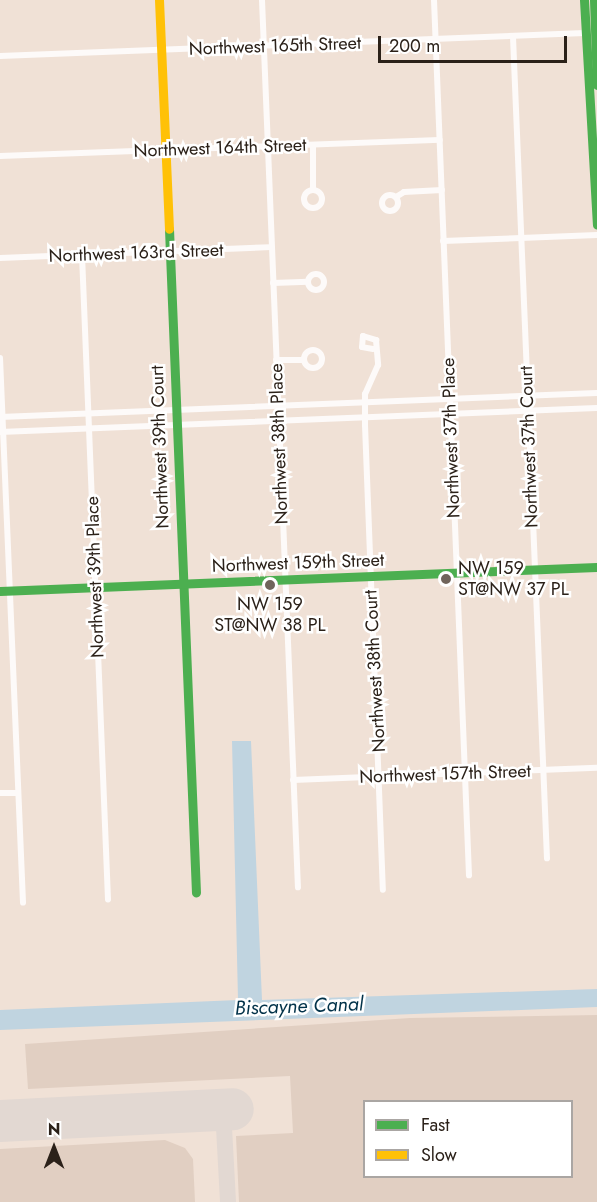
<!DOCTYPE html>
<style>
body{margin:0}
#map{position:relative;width:597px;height:1202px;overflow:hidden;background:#f0e1d6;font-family:Jost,sans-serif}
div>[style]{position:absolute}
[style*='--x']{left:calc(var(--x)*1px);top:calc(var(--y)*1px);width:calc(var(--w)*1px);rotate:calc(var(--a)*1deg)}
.green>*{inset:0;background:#e1cfc2}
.water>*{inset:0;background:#c0d4e0}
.taxiway>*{height:16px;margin:-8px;padding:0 8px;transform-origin:8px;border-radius:8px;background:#e2d8d2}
.runway>*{height:42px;margin:-21px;padding:0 21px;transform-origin:21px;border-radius:21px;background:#e2d8d2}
.street>*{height:6px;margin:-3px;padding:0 3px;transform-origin:3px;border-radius:3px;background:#fdfaf9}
.street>.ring{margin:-3px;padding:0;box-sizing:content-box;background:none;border:6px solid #fdfaf9;border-radius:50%}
.fast>*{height:9px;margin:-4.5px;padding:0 4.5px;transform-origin:4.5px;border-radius:4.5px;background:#4caf50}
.slow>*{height:9px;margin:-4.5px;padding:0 4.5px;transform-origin:4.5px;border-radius:4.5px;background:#ffc107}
.dots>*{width:16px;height:16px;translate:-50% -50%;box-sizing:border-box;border:3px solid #fff;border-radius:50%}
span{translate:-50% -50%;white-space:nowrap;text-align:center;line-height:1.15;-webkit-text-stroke:5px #fff;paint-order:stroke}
.street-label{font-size:18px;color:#2b2119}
.poi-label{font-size:18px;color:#2b2119}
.left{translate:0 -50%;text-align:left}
.water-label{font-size:20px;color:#023249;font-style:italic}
.legend{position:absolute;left:363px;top:1100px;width:210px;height:78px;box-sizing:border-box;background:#fff;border:2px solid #aaa6a3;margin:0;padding:8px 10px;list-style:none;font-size:18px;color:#2b2119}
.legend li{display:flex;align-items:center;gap:12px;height:30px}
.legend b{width:30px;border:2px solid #aaa6a3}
.north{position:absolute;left:24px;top:1118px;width:60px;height:60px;-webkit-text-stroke:4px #fff;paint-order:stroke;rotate:0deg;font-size:16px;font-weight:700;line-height:24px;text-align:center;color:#2b2119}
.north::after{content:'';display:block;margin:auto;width:21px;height:27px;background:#2b2119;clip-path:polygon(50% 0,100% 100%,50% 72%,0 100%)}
.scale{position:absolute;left:378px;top:36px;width:189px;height:27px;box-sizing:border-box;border:3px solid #2b2119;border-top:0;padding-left:8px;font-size:18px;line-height:21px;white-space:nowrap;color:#2b2119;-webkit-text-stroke:4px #fff;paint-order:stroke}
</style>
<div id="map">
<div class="green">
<div style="clip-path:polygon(evenodd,597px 1015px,597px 1202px,239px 1202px,236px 1136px,293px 1133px,290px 1076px,28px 1089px,25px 1044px,410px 1018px,597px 1015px,364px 1102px,572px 1102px,572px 1176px,364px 1176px,364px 1102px)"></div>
<div style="clip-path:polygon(165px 1140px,185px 1148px,193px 1159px,195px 1202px,0 1202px,0 1149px)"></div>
</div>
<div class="water">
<div style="clip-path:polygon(232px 741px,251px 741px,262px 1000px,597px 989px,597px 1007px,0 1030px,0 1010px,238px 1000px)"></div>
</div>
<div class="taxiway">
<div style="--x:223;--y:1109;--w:93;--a:86.9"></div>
</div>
<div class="runway">
<div style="--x:0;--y:1121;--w:233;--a:-2.9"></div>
</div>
<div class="street">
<div style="--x:262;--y:0;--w:888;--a:87.68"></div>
<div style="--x:434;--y:0;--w:876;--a:87.71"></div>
<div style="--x:513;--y:37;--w:822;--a:87.63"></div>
<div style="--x:0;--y:56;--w:585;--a:-2.25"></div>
<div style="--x:313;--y:145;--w:45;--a:90"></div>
<div style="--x:0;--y:156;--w:440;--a:-2.1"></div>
<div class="ring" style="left:304px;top:190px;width:12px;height:12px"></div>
<div class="ring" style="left:382px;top:195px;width:10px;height:10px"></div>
<div style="--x:396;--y:197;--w:9;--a:-32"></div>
<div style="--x:404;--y:192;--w:38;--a:-3"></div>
<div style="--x:443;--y:241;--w:154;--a:-2.2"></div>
<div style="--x:82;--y:255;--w:645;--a:87.69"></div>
<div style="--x:0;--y:258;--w:271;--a:-2.3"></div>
<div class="ring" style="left:308px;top:274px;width:10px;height:10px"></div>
<div style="--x:273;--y:283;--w:35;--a:-2"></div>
<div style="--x:373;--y:349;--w:11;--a:-170"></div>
<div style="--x:362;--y:347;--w:11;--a:-85"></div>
<div style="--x:363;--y:336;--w:14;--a:17"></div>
<div style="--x:376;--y:340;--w:25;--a:85"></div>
<div style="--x:378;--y:365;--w:32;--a:114"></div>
<div style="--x:365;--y:394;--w:31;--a:90"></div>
<div style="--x:365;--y:425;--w:465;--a:87.8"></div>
<div class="ring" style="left:304px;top:350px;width:12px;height:12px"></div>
<div style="--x:0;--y:358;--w:545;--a:87.58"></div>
<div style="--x:276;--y:360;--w:28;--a:0"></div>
<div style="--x:0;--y:417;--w:597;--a:-2.3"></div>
<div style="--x:0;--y:432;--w:597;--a:-2.3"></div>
<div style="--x:293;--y:780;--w:304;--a:-2.3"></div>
<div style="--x:0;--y:793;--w:18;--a:0"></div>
</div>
<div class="fast">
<div style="--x:584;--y:0;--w:225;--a:86.7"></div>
<div style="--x:594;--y:0;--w:85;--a:88"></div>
<div style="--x:169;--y:229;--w:664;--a:87.67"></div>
<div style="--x:0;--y:591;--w:597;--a:-2.3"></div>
</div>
<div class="slow">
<div style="--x:159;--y:0;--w:229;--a:87.5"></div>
</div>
<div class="dots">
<div style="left:446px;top:579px;background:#70645b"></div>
<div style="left:270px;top:585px;background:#70645b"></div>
</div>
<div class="street-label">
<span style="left:275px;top:46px;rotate:-2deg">Northwest 165th Street</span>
<span style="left:220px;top:148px;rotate:-2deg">Northwest 164th Street</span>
<span style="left:136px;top:253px;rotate:-2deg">Northwest 163rd Street</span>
<span style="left:451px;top:438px;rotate:-92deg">Northwest 37th Place</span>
<span style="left:279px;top:444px;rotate:-92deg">Northwest 38th Place</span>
<span style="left:160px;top:447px;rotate:-92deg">Northwest 39th Court</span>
<span style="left:529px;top:447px;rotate:-92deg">Northwest 37th Court</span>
<span style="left:298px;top:563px;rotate:-2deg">Northwest 159th Street</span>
<span style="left:95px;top:577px;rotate:-92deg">Northwest 39th Place</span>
<span style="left:375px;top:671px;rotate:-93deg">Northwest 38th Court</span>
<span style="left:445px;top:774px;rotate:-2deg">Northwest 157th Street</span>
</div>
<div class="poi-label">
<span class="left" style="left:458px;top:579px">NW 159<br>ST@NW 37 PL</span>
<span style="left:270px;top:615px">NW 159<br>ST@NW 38 PL</span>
</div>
<div class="water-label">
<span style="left:299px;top:1006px;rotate:-2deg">Biscayne Canal</span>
</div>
<ul class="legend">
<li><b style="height:8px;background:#4caf50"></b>Fast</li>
<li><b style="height:8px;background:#ffc107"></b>Slow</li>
</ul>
<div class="north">N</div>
<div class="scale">200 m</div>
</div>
